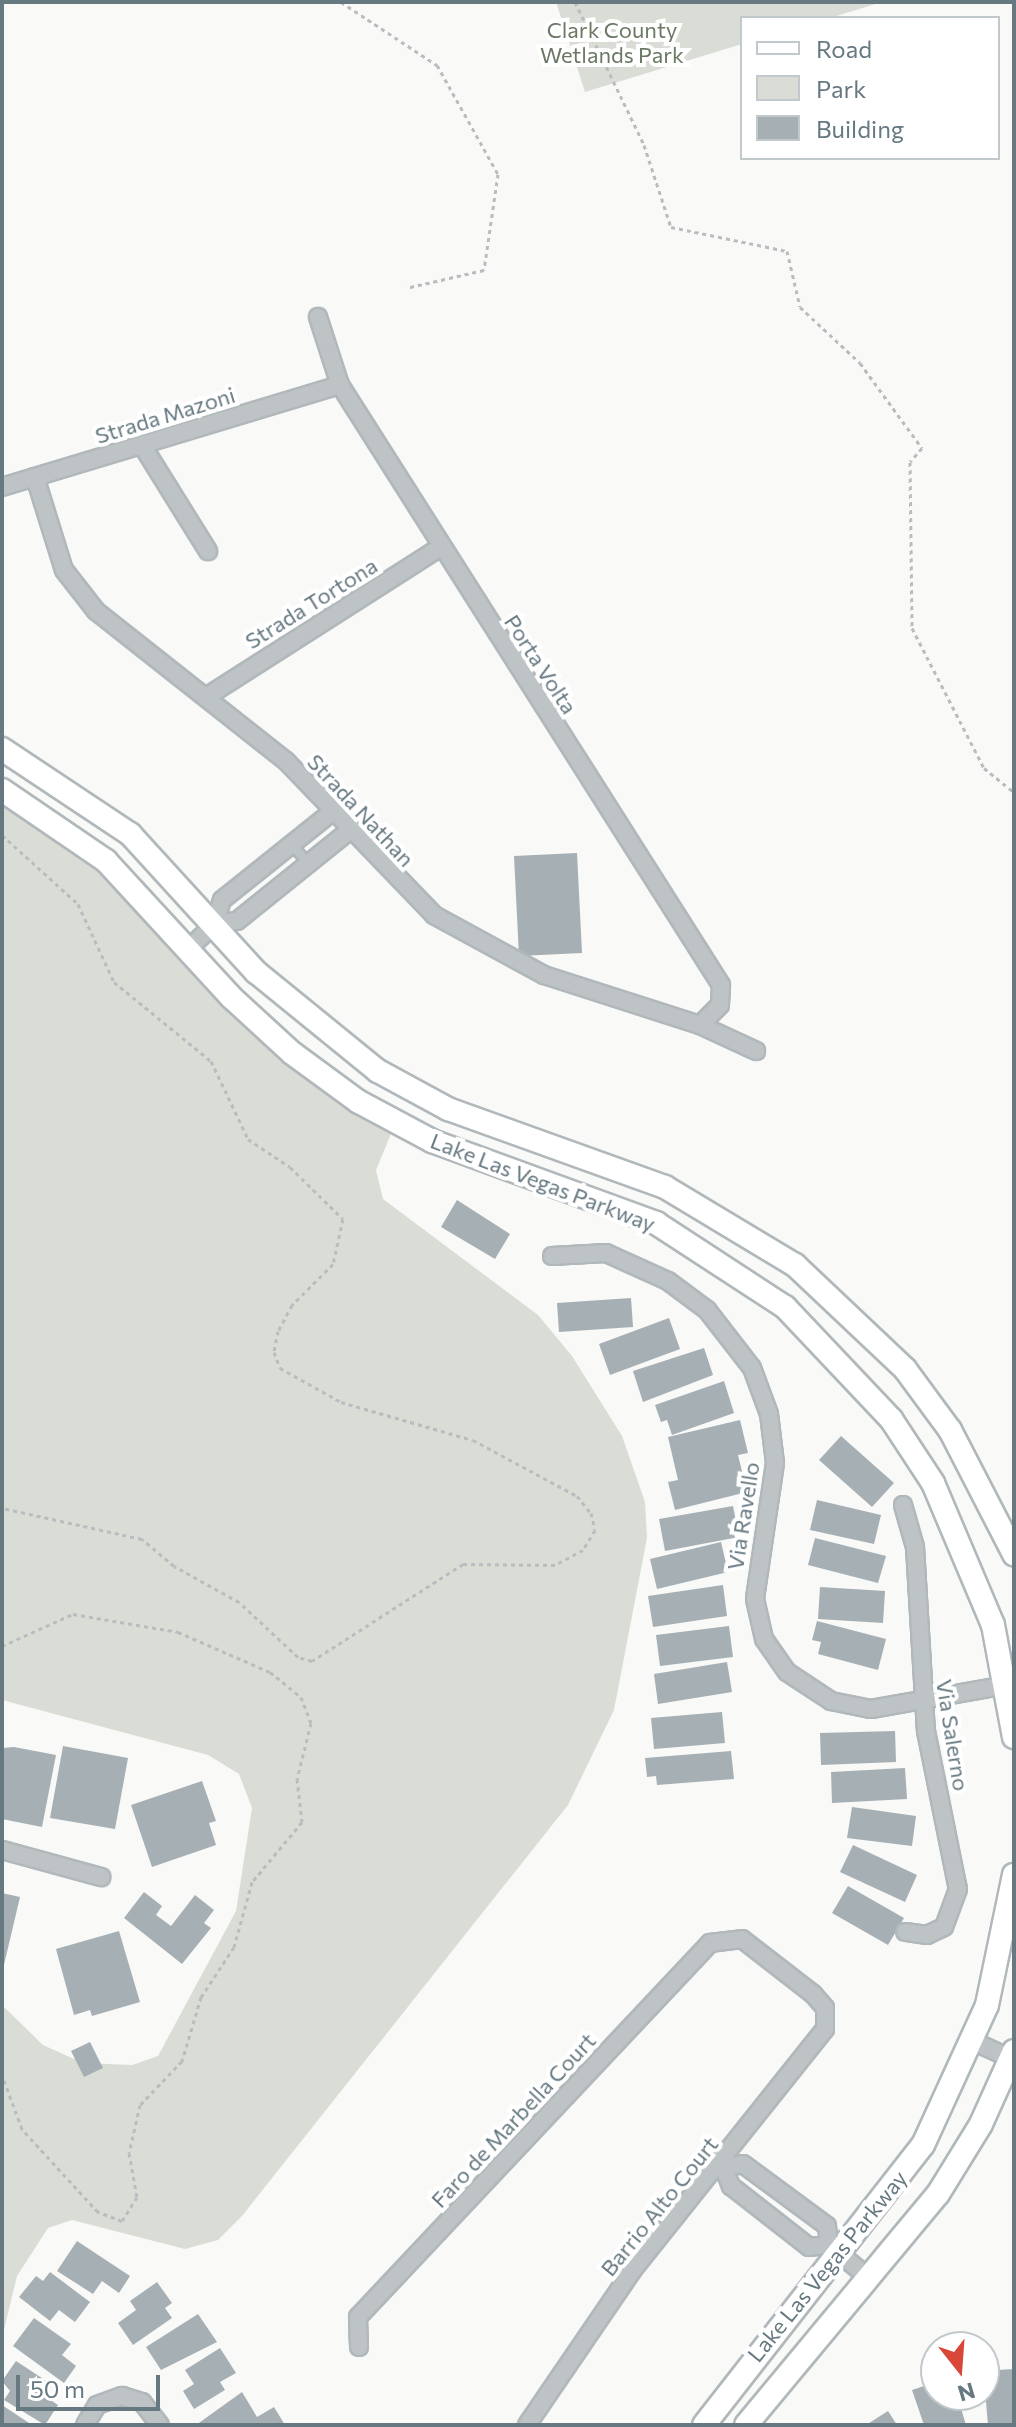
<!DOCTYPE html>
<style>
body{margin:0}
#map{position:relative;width:1016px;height:2427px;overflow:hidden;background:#f9f9f7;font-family:Commissioner,sans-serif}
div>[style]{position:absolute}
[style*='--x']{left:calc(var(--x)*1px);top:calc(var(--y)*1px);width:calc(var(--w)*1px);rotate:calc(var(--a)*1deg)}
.green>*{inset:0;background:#daddd6}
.building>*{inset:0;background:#a5afb4}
.path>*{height:3px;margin-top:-1.5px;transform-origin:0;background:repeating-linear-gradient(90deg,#b9bdbf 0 4px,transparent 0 8px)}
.roads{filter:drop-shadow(2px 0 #b1b8bb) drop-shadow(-2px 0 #b1b8bb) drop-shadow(0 2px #b1b8bb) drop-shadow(0 -2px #b1b8bb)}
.lane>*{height:8px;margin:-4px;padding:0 4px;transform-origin:4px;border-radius:4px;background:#bec4c6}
.street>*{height:16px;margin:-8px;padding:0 8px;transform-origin:8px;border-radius:8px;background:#bec4c6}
.secondary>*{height:22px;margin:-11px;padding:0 11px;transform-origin:11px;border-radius:11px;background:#fff}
span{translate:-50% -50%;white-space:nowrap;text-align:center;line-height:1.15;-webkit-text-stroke:8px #fff;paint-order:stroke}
.park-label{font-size:22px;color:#6a7864}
.street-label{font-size:22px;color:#667880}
.frame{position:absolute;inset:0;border:4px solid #667880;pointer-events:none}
.legend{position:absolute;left:740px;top:16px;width:260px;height:144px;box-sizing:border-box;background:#fff;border:2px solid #c2c9cc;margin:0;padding:10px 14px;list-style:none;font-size:24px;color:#667880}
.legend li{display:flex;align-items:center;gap:16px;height:40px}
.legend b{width:40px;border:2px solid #c2c9cc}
.north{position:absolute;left:920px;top:2331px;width:80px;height:80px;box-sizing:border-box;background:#fff;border:2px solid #c2c9cc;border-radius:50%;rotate:163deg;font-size:22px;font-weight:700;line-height:32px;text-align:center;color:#667880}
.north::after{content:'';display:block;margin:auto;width:28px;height:36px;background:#d84738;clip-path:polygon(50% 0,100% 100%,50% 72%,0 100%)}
.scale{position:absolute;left:16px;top:2375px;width:144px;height:36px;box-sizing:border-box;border:4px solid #667880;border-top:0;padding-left:10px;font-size:24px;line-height:28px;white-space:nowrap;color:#667880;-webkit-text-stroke:6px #fff;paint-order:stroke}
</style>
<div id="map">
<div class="green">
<div style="clip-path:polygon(556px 2px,882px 2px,830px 18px,742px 18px,742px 44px,585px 92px)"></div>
<div style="clip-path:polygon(2px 805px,98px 871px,221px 1006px,283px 1063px,391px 1134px,376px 1170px,383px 1199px,538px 1315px,572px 1356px,622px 1436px,645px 1502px,647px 1538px,614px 1710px,568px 1805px,242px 2216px,218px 2240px,185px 2249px,72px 2220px,48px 2228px,17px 2276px,2px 2338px,2px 2005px,43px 2045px,83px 2063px,132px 2065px,158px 2056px,236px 1911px,252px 1808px,239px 1774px,208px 1755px,2px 1700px)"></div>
</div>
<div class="building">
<div style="clip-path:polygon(577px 853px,582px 953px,519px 956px,514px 856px)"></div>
<div style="clip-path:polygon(457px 1200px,510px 1234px,495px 1259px,441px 1227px)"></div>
<div style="clip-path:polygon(631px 1298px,633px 1327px,559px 1332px,557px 1303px)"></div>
<div style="clip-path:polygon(669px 1318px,680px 1349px,610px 1375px,599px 1344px)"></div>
<div style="clip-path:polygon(704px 1348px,713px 1375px,643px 1402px,633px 1371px)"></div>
<div style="clip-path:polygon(724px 1381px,734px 1413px,672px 1435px,667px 1420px,661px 1422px,655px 1405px)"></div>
<div style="clip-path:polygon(740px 1420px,748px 1453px,738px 1455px,747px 1492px,675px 1510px,668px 1482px,678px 1480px,668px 1437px)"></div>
<div style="clip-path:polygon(841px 1436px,894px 1483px,872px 1507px,819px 1460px)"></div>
<div style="clip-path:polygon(817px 1500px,881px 1515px,874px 1544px,810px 1530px)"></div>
<div style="clip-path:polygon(733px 1506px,739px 1537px,665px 1551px,659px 1519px)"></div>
<div style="clip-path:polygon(815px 1538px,886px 1556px,878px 1583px,808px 1565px)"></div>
<div style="clip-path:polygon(721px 1542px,728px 1572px,657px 1589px,650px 1559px)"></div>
<div style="clip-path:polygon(723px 1585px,727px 1616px,653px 1627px,648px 1596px)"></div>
<div style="clip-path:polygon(820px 1587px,885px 1591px,883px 1623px,818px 1619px)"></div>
<div style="clip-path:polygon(817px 1621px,886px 1639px,878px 1670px,818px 1654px,821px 1642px,812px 1640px)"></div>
<div style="clip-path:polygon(729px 1626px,733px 1657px,660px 1666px,656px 1635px)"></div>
<div style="clip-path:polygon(727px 1662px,732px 1692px,658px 1704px,654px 1674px)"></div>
<div style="clip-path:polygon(722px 1712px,725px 1743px,654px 1749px,651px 1718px)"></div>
<div style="clip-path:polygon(895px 1731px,896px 1762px,821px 1765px,820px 1733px)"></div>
<div style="clip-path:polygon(63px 1746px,128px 1758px,115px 1829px,50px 1818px)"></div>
<div style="clip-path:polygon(14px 1747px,56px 1755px,42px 1827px,2px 1819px,2px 1748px)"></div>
<div style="clip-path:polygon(731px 1751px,734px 1779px,657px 1785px,656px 1776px,647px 1777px,645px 1758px)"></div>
<div style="clip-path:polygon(905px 1768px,907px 1799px,832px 1803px,831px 1772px)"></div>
<div style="clip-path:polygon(202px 1781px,216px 1821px,209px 1823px,216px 1845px,152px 1867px,131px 1805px)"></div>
<div style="clip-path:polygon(852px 1807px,916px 1816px,912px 1846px,847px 1838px)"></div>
<div style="clip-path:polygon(853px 1845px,917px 1875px,905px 1902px,840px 1872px)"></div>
<div style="clip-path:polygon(848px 1886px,904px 1918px,888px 1945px,832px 1913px)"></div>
<div style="clip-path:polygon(144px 1892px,162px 1906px,156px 1915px,171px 1926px,195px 1895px,214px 1910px,204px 1923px,211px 1928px,182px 1964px,124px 1918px)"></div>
<div style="clip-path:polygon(2px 1893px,20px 1897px,3px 1969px,2px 1968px)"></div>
<div style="clip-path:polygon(119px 1931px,140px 2002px,92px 2016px,90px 2010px,74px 2015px,56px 1949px)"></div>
<div style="clip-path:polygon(90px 2042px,103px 2068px,84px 2077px,71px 2051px)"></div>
<div style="clip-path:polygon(77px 2241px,130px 2276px,119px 2293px,102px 2281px,93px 2294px,57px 2271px)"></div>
<div style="clip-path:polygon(50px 2272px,90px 2302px,75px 2322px,59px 2310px,50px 2321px,19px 2297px,36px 2276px,43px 2281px)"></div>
<div style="clip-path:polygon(157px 2282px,172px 2303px,165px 2308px,172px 2318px,133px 2345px,118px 2323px,136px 2310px,130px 2301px)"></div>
<div style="clip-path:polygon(198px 2314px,217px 2342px,161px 2370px,146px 2347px)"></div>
<div style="clip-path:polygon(34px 2318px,71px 2344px,62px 2355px,76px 2366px,64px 2383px,13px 2346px)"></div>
<div style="clip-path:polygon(220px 2348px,236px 2373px,220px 2382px,225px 2390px,194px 2409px,183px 2391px,194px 2384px,185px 2370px)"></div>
<div style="clip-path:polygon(16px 2361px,48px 2382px,40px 2393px,58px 2405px,45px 2425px,4px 2400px,10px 2391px,2px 2381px)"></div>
<div style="clip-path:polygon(1014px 2369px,1014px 2425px,988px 2425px,984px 2379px,997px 2378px,997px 2370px)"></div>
<div style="clip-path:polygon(936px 2382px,936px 2395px,957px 2395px,966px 2425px,924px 2425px,912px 2390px)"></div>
<div style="clip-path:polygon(242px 2392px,257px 2417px,274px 2407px,285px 2425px,196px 2425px)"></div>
<div style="clip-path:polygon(2px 2405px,32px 2425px,2px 2425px)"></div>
<div style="clip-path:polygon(888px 2411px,897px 2425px,866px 2425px)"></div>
</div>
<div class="path">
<div style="--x:341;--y:2;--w:115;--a:33.3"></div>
<div style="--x:437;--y:65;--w:125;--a:60.8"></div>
<div style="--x:498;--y:174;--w:97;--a:98.3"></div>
<div style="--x:484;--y:270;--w:80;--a:167"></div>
<div style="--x:575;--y:2;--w:159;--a:64.2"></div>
<div style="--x:644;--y:145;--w:86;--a:71.8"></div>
<div style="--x:671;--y:227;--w:118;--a:11.7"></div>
<div style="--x:787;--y:251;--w:57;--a:76.9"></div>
<div style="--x:800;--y:307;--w:82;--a:43"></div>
<div style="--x:860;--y:363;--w:105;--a:53.9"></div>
<div style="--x:922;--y:448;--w:18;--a:131"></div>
<div style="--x:910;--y:462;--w:166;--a:89.3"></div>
<div style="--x:912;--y:628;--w:157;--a:62.8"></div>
<div style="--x:984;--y:768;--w:38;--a:39"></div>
<div style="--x:2;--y:835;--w:103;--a:42.2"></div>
<div style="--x:78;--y:904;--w:86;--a:65.2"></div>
<div style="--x:114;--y:982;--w:125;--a:39.2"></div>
<div style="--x:211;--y:1061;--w:86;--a:64.6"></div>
<div style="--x:248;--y:1139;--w:50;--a:33.7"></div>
<div style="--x:290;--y:1167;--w:74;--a:44.5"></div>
<div style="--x:343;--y:1219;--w:46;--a:102.5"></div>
<div style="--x:333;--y:1264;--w:58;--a:135"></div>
<div style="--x:292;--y:1305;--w:30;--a:118"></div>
<div style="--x:278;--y:1331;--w:21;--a:101"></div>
<div style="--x:274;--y:1352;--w:17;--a:69"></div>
<div style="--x:280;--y:1368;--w:70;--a:29.1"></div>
<div style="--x:341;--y:1402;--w:137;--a:16.1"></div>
<div style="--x:473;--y:1440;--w:118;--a:28.3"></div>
<div style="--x:577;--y:1496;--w:22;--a:51"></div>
<div style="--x:591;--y:1513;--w:17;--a:77"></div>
<div style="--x:595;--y:1530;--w:23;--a:121"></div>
<div style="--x:583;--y:1550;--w:32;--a:152"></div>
<div style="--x:555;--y:1565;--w:92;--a:-179.4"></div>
<div style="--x:463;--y:1564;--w:179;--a:147.3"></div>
<div style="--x:312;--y:1661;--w:15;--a:-164"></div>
<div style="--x:298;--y:1657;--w:81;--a:-137"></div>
<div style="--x:239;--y:1602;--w:74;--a:-151"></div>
<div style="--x:174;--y:1566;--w:42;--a:-139.8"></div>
<div style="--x:142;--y:1539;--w:143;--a:-167.5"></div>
<div style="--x:2;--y:1646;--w:78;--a:-24.3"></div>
<div style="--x:73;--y:1614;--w:107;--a:9.7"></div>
<div style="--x:178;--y:1632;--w:100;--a:23.5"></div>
<div style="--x:270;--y:1672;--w:40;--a:39"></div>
<div style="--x:301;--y:1697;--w:28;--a:69"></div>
<div style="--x:311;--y:1723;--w:58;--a:104"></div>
<div style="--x:297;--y:1779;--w:43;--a:83.4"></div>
<div style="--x:302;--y:1822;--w:78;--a:129.8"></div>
<div style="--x:252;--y:1882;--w:67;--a:105.5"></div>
<div style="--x:234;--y:1947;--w:60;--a:123.4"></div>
<div style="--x:201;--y:1997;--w:67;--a:106.5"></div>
<div style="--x:182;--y:2061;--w:61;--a:133.7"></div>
<div style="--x:140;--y:2105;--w:49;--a:102.9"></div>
<div style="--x:129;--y:2153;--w:45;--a:79.7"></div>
<div style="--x:137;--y:2197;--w:28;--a:122"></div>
<div style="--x:122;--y:2221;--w:26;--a:-159"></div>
<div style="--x:98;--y:2212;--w:113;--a:-132.5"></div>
<div style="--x:22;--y:2129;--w:58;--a:-110.3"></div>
</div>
<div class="roads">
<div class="lane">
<div style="--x:291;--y:844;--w:25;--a:48"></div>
</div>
<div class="street">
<div style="--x:318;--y:317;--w:71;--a:72.1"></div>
<div style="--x:340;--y:385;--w:711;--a:57.58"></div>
<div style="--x:721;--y:985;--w:20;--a:93"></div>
<div style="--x:720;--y:1005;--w:28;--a:135"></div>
<div style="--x:142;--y:445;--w:125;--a:58.1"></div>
<div style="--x:35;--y:477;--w:97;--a:72.7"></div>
<div style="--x:64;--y:570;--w:52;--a:52"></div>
<div style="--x:96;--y:611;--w:242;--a:38.3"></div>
<div style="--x:286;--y:761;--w:214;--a:46.1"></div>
<div style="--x:434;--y:915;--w:125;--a:28.6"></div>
<div style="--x:544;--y:975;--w:164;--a:17.8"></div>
<div style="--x:700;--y:1025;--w:62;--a:24.9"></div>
<div style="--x:2;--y:487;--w:353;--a:-16.8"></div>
<div style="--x:206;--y:697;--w:279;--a:-32.6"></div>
<div style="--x:215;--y:924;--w:25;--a:-74"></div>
<div style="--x:222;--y:900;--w:142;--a:-38.7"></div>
<div style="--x:188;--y:949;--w:37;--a:-43"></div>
<div style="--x:215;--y:924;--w:22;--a:-8"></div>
<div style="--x:237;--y:921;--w:144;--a:-38.8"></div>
<div style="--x:552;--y:1256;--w:54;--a:-3.2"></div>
<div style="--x:606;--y:1253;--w:68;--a:24.3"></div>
<div style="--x:668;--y:1281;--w:49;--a:36.6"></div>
<div style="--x:707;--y:1310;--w:73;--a:52.2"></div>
<div style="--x:752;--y:1368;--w:49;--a:69.7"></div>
<div style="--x:769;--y:1414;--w:49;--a:83"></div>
<div style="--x:775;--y:1463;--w:137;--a:98.4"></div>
<div style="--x:755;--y:1599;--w:41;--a:77.3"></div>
<div style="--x:764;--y:1639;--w:40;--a:55.1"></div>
<div style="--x:787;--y:1672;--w:53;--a:33.4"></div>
<div style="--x:831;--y:1701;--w:41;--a:11.3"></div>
<div style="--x:871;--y:1709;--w:144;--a:-10"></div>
<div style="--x:903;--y:1505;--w:44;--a:74.1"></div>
<div style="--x:915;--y:1547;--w:184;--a:86.6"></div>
<div style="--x:926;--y:1731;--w:161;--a:78.6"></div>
<div style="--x:958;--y:1889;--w:40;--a:110.2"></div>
<div style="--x:944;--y:1927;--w:19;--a:155"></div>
<div style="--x:927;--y:1935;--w:22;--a:-172"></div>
<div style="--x:2;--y:1850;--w:103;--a:15.3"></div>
<div style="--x:973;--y:2041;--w:45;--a:24.9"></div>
<div style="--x:722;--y:2163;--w:25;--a:69"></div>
<div style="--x:731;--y:2186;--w:99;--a:38"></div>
<div style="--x:809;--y:2247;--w:20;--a:-6"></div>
<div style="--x:829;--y:2245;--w:52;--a:39.5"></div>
<div style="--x:728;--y:2167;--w:15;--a:-11"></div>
<div style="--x:743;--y:2164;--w:104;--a:36.4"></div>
<div style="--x:827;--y:2226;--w:19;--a:84"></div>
<div style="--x:359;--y:2347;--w:30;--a:-92"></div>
<div style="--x:358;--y:2317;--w:514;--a:-46.74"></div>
<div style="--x:710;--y:1943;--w:32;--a:-7"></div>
<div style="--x:742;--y:1939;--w:90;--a:37.8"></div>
<div style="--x:813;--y:1994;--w:18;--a:49"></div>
<div style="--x:825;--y:2008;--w:21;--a:90"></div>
<div style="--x:825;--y:2029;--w:310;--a:128.6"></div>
<div style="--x:632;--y:2271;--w:186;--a:124.3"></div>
<div style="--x:85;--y:2425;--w:23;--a:-59"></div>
<div style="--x:97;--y:2405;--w:27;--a:-20"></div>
<div style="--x:122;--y:2396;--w:21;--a:17"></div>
<div style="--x:142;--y:2402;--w:29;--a:52"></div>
</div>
<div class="secondary">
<div style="--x:2;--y:749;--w:154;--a:33.6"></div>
<div style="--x:130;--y:834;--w:187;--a:47.6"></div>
<div style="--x:256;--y:972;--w:157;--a:39.1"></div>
<div style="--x:378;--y:1071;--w:80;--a:28.5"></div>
<div style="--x:448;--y:1109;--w:231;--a:19.8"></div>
<div style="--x:665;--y:1187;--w:152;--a:31"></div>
<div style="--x:795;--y:1265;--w:151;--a:43.4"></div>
<div style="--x:905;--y:1369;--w:76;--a:53.6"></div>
<div style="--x:950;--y:1430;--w:140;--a:62.7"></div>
<div style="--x:2;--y:790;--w:126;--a:34.3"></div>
<div style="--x:106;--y:861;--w:185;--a:47.4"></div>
<div style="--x:231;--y:997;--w:83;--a:42.6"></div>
<div style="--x:292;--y:1053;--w:83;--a:36.2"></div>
<div style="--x:359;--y:1102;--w:83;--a:28.1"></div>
<div style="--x:432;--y:1141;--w:239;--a:20.1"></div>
<div style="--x:656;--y:1223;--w:154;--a:33.1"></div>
<div style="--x:785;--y:1307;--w:154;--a:46.6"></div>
<div style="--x:891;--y:1419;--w:77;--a:56.7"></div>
<div style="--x:933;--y:1483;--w:154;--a:67.1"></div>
<div style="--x:993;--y:1625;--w:114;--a:79.4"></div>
<div style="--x:704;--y:2425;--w:355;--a:-52"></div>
<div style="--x:923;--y:2145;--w:154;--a:-65.4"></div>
<div style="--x:987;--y:2005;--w:133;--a:-78.3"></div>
<div style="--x:746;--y:2425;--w:300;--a:-50.3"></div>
<div style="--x:938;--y:2194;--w:82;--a:-58.4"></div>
<div style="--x:981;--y:2124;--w:80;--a:-65.7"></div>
</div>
</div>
<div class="park-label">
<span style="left:612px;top:42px">Clark County<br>Wetlands Park</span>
</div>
<div class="street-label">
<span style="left:165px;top:415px;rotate:-17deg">Strada Mazoni</span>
<span style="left:311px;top:603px;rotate:-32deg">Strada Tortona</span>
<span style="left:541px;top:664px;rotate:57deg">Porta Volta</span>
<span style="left:361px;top:810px;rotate:47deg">Strada Nathan</span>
<span style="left:543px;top:1182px;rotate:21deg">Lake Las Vegas Parkway</span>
<span style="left:743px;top:1516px;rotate:-81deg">Via Ravello</span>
<span style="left:953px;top:1735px;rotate:81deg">Via Salerno</span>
<span style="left:513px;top:2120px;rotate:-47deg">Faro de Marbella Court</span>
<span style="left:659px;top:2206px;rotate:-51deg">Barrio Alto Court</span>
<span style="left:827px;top:2266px;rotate:-51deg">Lake Las Vegas Parkway</span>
</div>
<div class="frame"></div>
<ul class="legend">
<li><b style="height:10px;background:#fff"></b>Road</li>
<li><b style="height:22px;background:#daddd6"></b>Park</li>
<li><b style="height:22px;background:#a5afb4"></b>Building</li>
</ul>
<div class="north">N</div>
<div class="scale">50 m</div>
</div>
